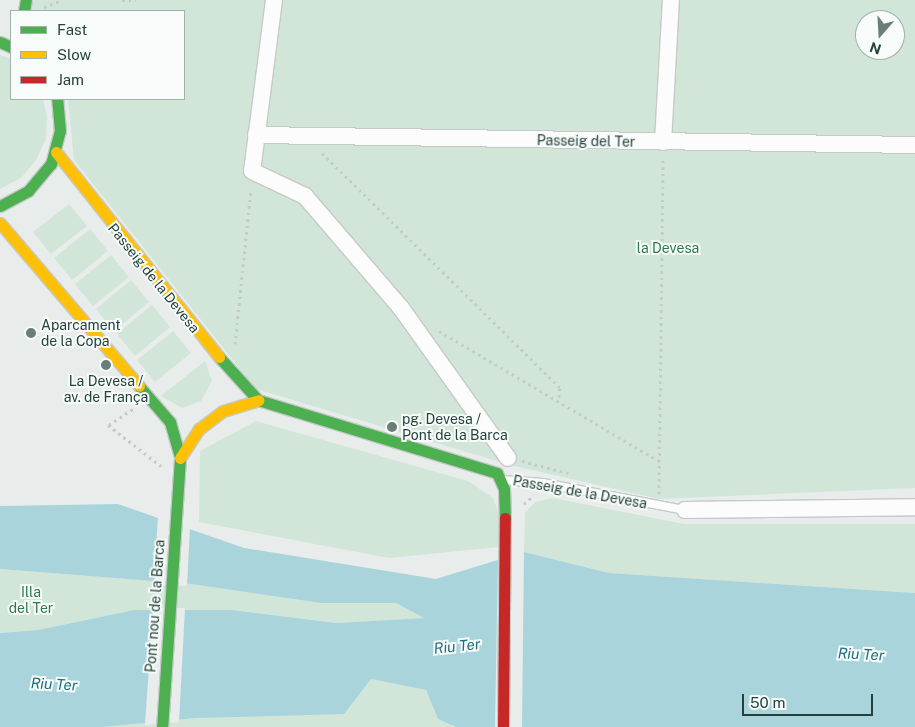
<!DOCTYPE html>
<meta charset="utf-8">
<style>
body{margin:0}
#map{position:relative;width:915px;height:727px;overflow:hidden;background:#e8edeb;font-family:"Public Sans",sans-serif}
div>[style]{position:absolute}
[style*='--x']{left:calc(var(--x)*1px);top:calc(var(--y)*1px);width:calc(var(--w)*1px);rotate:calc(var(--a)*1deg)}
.green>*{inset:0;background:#d1e6d8}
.water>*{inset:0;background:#a9d4db}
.pier>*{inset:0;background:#e8edeb}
.path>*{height:3px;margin-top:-1.5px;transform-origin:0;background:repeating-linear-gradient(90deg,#c3ccca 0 2.5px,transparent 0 6.5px)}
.roads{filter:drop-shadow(1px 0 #c5cac8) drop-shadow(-1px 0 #c5cac8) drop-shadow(0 1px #c5cac8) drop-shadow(0 -1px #c5cac8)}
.lane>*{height:8px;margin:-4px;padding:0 4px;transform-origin:4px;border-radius:4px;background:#fcfcfc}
.street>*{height:16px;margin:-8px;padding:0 8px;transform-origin:8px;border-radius:8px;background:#fcfcfc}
.fast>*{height:11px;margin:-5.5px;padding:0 5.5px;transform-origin:5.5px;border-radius:5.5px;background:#4caf50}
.slow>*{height:11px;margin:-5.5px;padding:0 5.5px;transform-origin:5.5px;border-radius:5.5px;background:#ffc107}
.jam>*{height:11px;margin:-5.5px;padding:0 5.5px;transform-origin:5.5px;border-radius:5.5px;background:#c62828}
.dots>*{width:14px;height:14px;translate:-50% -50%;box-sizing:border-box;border:2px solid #f7fbf9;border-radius:50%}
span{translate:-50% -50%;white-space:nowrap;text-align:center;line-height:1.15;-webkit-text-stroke:4px #f7fbf9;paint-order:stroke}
.street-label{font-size:14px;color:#24423a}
.park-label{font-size:14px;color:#2d7a4b}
.poi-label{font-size:14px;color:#24423a}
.left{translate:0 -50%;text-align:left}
.water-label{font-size:15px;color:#1c6f80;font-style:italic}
.legend{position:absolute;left:10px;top:10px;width:175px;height:90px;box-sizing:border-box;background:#f7fbf9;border:1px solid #a3b1ad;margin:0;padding:6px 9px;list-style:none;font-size:15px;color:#24423a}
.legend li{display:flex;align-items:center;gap:10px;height:25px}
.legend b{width:25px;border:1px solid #a3b1ad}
.north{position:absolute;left:855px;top:10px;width:50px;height:50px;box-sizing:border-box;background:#f7fbf9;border:1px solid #a3b1ad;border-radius:50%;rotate:199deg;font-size:14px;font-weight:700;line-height:20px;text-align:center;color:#24423a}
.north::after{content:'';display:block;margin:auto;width:18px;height:22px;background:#697e78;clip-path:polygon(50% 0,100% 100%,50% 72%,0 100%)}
.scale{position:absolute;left:742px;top:694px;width:131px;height:22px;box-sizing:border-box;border:2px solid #24423a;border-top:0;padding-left:6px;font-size:15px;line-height:18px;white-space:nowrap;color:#24423a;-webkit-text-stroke:4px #f7fbf9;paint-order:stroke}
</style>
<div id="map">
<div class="green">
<div style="clip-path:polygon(evenodd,33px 0,915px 0,915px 488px,659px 499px,510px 465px,256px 389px,74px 160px,68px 99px,184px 99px,184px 11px,31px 11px,33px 0,865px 20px,895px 20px,895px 50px,865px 50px,865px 20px)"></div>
<div style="clip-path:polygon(0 55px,11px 59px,11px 99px,43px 99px,47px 116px,46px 139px,36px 160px,21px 178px,0 189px)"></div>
<div style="clip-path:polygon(69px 204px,87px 226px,51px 254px,33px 232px)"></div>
<div style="clip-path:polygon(90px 229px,108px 251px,72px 280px,54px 258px)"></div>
<div style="clip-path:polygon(111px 255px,129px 277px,93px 306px,75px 284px)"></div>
<div style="clip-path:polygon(131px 280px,149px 302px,114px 331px,96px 309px)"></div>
<div style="clip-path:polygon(152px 305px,170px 327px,135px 356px,117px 334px)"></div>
<div style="clip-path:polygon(173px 331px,191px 353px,155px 382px,137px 360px)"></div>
<div style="clip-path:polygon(205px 361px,212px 381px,201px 401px,182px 408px,161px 396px)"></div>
<div style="clip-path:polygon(256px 421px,468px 481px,493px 498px,499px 514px,499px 547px,389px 558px,199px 522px,200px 451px)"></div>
<div style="clip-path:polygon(553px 498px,684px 524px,915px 524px,915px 593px,609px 573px,524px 552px,525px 513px,535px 502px)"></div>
<div style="clip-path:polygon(0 569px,191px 584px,321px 603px,396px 603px,425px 618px,336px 623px,232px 610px,134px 610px,38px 630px,0 633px)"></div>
<div style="clip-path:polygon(371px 679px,426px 690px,438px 719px,456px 727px,93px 727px,196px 718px)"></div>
</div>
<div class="water">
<div style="clip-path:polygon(118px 504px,244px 548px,436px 579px,524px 552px,609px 573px,915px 593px,915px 727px,456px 727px,438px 719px,426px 690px,371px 679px,344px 714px,196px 718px,102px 727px,0 727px,0 633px,38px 630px,134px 610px,232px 610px,336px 623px,424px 618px,396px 603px,321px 603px,191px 584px,0 569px,0 506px)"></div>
</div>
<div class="pier">
<div style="clip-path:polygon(158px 515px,190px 527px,187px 586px,154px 584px)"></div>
<div style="clip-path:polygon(524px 549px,522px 727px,495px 727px,498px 557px)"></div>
<div style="clip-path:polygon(153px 608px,185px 608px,179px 722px,145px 725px)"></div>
</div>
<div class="path">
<div style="--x:122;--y:0;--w:14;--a:0"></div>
<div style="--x:44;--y:7;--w:19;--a:-21"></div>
<div style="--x:322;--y:153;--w:334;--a:44.6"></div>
<div style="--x:560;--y:388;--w:14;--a:98"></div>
<div style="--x:439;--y:331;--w:256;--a:30.6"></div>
<div style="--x:235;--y:344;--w:156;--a:-84.1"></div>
<div style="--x:108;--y:425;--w:67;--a:37.7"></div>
<div style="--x:109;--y:425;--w:30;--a:-34"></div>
<div style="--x:522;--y:461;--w:52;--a:14.6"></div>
<div style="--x:659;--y:494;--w:336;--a:-89.3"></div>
<div style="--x:524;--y:504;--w:13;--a:-42"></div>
</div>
<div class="roads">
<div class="lane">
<div style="--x:502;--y:480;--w:41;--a:4.2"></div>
<div style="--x:543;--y:483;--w:145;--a:10.8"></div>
</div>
<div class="street">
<div style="--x:274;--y:0;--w:172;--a:97.3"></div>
<div style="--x:252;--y:171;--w:59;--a:25.3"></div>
<div style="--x:305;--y:196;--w:148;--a:49.4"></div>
<div style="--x:401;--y:308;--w:184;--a:54.5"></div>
<div style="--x:256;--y:135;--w:659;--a:0.87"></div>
<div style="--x:663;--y:142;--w:142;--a:-86.8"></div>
<div style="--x:685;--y:510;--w:230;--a:-0.7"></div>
</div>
<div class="fast">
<div style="--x:24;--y:11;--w:11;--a:-80"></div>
<div style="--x:0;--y:42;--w:12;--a:24"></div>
<div style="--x:0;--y:206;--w:32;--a:-28"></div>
<div style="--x:28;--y:191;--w:35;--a:-50"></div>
<div style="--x:51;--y:164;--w:34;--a:-75"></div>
<div style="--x:60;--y:131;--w:32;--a:-95"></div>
<div style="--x:219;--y:357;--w:58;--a:47.8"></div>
<div style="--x:258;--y:400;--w:250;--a:17"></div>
<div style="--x:497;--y:473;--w:17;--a:66"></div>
<div style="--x:504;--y:489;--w:29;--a:88"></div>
<div style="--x:139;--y:386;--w:48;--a:49.3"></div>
<div style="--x:170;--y:422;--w:37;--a:74"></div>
<div style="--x:180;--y:458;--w:270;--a:93.8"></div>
</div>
<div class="slow">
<div style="--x:56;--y:152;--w:262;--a:51.5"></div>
<div style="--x:0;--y:223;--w:214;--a:49.5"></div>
<div style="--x:180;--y:458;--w:35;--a:-57"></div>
<div style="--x:199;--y:429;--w:30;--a:-37"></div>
<div style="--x:223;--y:411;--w:37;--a:-17"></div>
</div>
<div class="jam">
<div style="--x:503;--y:727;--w:209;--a:-89.5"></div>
</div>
</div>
<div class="dots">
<div style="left:31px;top:333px;background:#697e78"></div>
<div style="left:106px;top:365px;background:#697e78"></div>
<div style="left:392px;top:427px;background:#697e78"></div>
</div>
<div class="street-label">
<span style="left:586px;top:141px;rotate:1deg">Passeig del Ter</span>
<span style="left:154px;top:278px;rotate:51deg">Passeig de la Devesa</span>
<span style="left:580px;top:492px;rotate:10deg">Passeig de la Devesa</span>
<span style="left:155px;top:606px;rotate:-86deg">Pont nou de la Barca</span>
</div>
<div class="park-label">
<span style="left:668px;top:248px">la Devesa</span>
<span style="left:31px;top:600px">Illa<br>del Ter</span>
</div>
<div class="poi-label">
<span class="left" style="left:41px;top:333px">Aparcament<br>de la Copa</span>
<span style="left:106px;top:389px">La Devesa /<br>av. de França</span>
<span class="left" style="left:402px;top:427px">pg. Devesa /<br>Pont de la Barca</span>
</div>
<div class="water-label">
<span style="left:457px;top:646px;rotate:-6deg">Riu Ter</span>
<span style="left:861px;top:654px;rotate:3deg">Riu Ter</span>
<span style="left:54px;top:684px;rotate:3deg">Riu Ter</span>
</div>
<ul class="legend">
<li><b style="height:6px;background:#4caf50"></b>Fast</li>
<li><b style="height:6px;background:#ffc107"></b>Slow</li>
<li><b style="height:6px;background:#c62828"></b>Jam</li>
</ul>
<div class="north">N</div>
<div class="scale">50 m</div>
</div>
